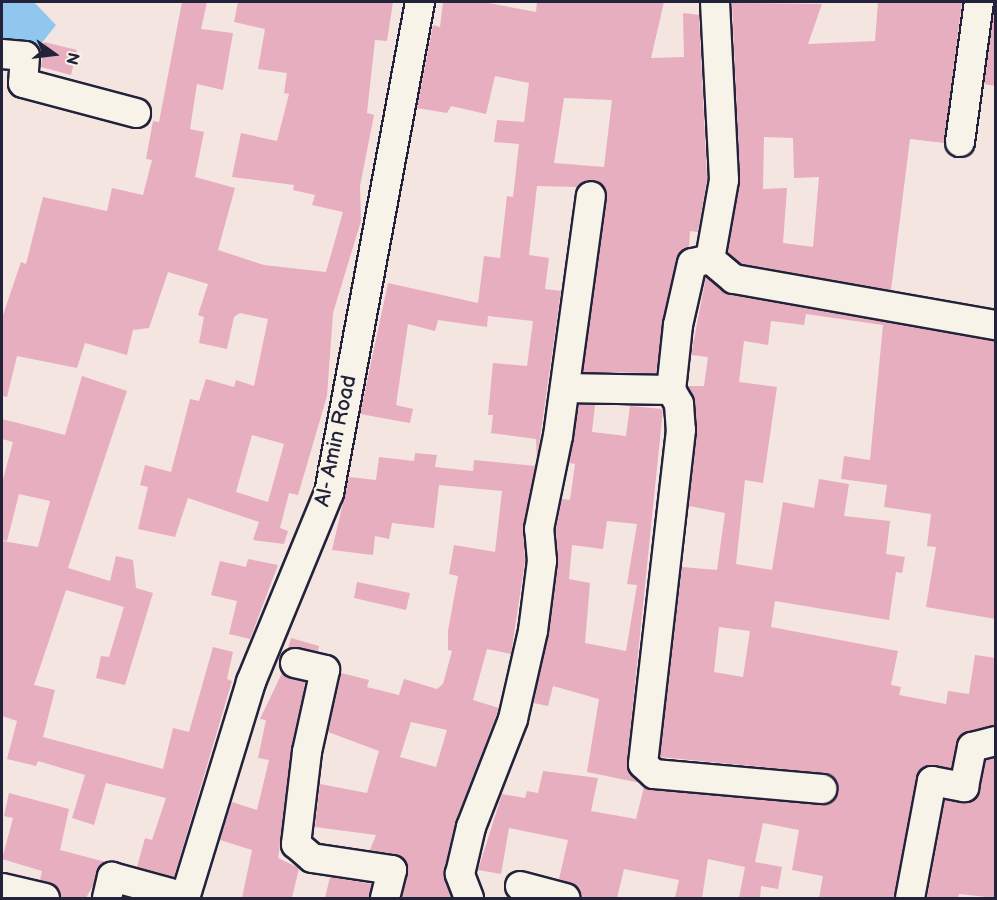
<!DOCTYPE html>
<style>
body{margin:0}
#map{position:relative;width:997px;height:900px;overflow:hidden;background:#f4e5e0;font-family:"Balsamiq Sans",sans-serif}
div>[style]{position:absolute}
[style*='--x']{left:calc(var(--x)*1px);top:calc(var(--y)*1px);width:calc(var(--w)*1px);rotate:calc(var(--a)*1deg)}
.water>*{inset:0;background:#91c7ef}
.building>*{inset:0;background:#e7aec0}
.roads{filter:drop-shadow(2px 0 #22223b) drop-shadow(-2px 0 #22223b) drop-shadow(0 2px #22223b) drop-shadow(0 -2px #22223b)}
.minor>*{height:28px;margin:-14px;padding:0 14px;transform-origin:14px;border-radius:14px;background:#f7f3e8}
span{translate:-50% -50%;white-space:nowrap;text-align:center;line-height:1.15;-webkit-text-stroke:5px #f7f3e8;paint-order:stroke}
.street-label{font-size:21px;color:#22223b}
.frame{position:absolute;inset:0;border:3px solid #22223b;pointer-events:none}
.north{position:absolute;left:24px;top:24px;width:60px;height:60px;-webkit-text-stroke:4px #f7f3e8;paint-order:stroke;rotate:104deg;font-size:16px;font-weight:700;line-height:24px;text-align:center;color:#22223b}
.north::after{content:'';display:block;margin:auto;width:21px;height:27px;background:#22223b;clip-path:polygon(50% 0,100% 100%,50% 72%,0 100%)}
</style>
<div id="map">
<div class="water">
<div style="clip-path:polygon(2px 2px,34px 2px,56px 25px,41px 44px,13px 47px,2px 43px)"></div>
</div>
<div class="building">
<div style="clip-path:polygon(evenodd,182px 2px,207px 2px,201px 29px,233px 33px,223px 90px,197px 84px,190px 129px,204px 132px,195px 177px,235px 188px,218px 250px,264px 265px,326px 272px,343px 212px,312px 205px,315px 195px,293px 190px,294px 185px,232px 177px,241px 133px,277px 141px,289px 94px,284px 93px,287px 73px,258px 69px,265px 29px,234px 22px,238px 2px,393px 2px,387px 41px,375px 40px,367px 113px,374px 115px,360px 186px,361px 221px,333px 313px,327px 396px,298px 495px,289px 493px,280px 528px,288px 531px,284px 544px,253px 540px,259px 522px,188px 498px,175px 537px,138px 529px,148px 487px,140px 485px,145px 465px,171px 472px,190px 399px,199px 401px,206px 379px,234px 387px,236px 380px,254px 386px,268px 319px,240px 313px,234px 317px,227px 349px,199px 343px,204px 317px,198px 315px,208px 284px,168px 272px,149px 328px,133px 330px,127px 355px,85px 343px,77px 368px,17px 356px,7px 397px,2px 396px,2px 318px,21px 262px,26px 264px,43px 197px,107px 211px,112px 188px,143px 195px,152px 160px,146px 159px,153px 121px,159px 122px,182px 2px,252px 435px,284px 444px,268px 502px,236px 492px,252px 435px)"></div>
<div style="clip-path:polygon(evenodd,443px 2px,483px 2px,536px 12px,537px 2px,664px 2px,651px 58px,684px 57px,683px 13px,699px 15px,707px 179px,698px 232px,690px 231px,689px 247px,676px 259px,656px 373px,583px 372px,606px 190px,593px 180px,577px 187px,537px 186px,529px 255px,549px 258px,545px 289px,561px 291px,537px 459px,536px 439px,491px 433px,493px 415px,488px 415px,493px 363px,527px 366px,533px 321px,488px 316px,487px 327px,438px 320px,435px 331px,408px 324px,396px 405px,413px 409px,410px 423px,360px 414px,388px 283px,478px 303px,484px 256px,500px 258px,507px 196px,513px 197px,519px 144px,494px 142px,497px 120px,524px 122px,529px 83px,495px 76px,486px 114px,451px 106px,447px 113px,417px 108px,433px 25px,440px 27px,443px 2px,564px 98px,612px 100px,604px 167px,554px 163px,564px 98px)"></div>
<div style="clip-path:polygon(evenodd,878px 2px,962px 2px,944px 143px,910px 139px,891px 290px,741px 264px,728px 252px,740px 179px,732px 3px,822px 4px,808px 44px,875px 41px,878px 2px,764px 137px,793px 138px,794px 178px,819px 177px,813px 247px,783px 243px,787px 188px,763px 189px,764px 137px)"></div>
<div style="clip-path:polygon(995px 3px,996px 3px,996px 86px,984px 84px)"></div>
<div style="clip-path:polygon(44px 42px,77px 50px,71px 75px,41px 67px)"></div>
<div style="clip-path:polygon(evenodd,706px 277px,731px 295px,996px 341px,996px 619px,926px 607px,936px 547px,927px 546px,931px 514px,884px 507px,887px 485px,841px 479px,844px 456px,870px 460px,883px 325px,806px 314px,804px 325px,771px 321px,768px 345px,744px 341px,739px 382px,777px 387px,763px 483px,745px 480px,736px 564px,772px 570px,783px 502px,814px 508px,819px 479px,849px 484px,844px 516px,890px 521px,886px 554px,905px 557px,902px 573px,896px 572px,889px 620px,775px 601px,771px 627px,898px 651px,891px 685px,901px 687px,899px 695px,946px 704px,948px 691px,969px 694px,975px 655px,996px 658px,996px 725px,961px 735px,951px 768px,927px 765px,916px 777px,894px 898px,819px 898px,823px 876px,792px 870px,799px 830px,763px 823px,755px 862px,782px 867px,778px 889px,761px 886px,760px 898px,739px 898px,745px 867px,708px 859px,702px 898px,675px 898px,679px 880px,624px 869px,617px 898px,581px 898px,576px 886px,559px 879px,568px 840px,509px 828px,501px 874px,478px 870px,502px 794px,525px 798px,527px 791px,538px 793px,543px 771px,598px 778px,591px 811px,636px 819px,644px 787px,821px 805px,836px 798px,837px 782px,823px 773px,660px 757px,682px 567px,717px 570px,725px 513px,689px 506px,697px 429px,688px 386px,704px 386px,708px 357px,691px 355px,706px 277px,719px 627px,750px 631px,743px 677px,714px 672px,719px 627px)"></div>
<div style="clip-path:polygon(82px 376px,127px 391px,68px 568px,110px 581px,116px 556px,133px 560px,136px 588px,153px 593px,125px 685px,96px 678px,101px 656px,109px 657px,124px 607px,66px 590px,34px 685px,55px 690px,43px 737px,163px 769px,173px 728px,189px 732px,213px 647px,233px 652px,227px 679px,232px 681px,174px 877px,137px 867px,145px 838px,152px 840px,166px 798px,106px 783px,94px 825px,72px 818px,85px 775px,38px 761px,36px 766px,7px 759px,17px 721px,2px 716px,2px 541px,38px 547px,50px 501px,19px 494px,7px 541px,2px 540px,2px 483px,13px 442px,2px 439px,2px 419px,65px 435px)"></div>
<div style="clip-path:polygon(evenodd,579px 405px,595px 405px,592px 432px,626px 436px,630px 406px,663px 409px,627px 762px,640px 783px,587px 772px,599px 699px,553px 686px,548px 706px,534px 703px,558px 563px,556px 530px,562px 499px,570px 500px,575px 464px,569px 463px,579px 405px,607px 521px,637px 524px,627px 584px,637px 585px,626px 651px,585px 643px,590px 583px,569px 579px,572px 545px,603px 549px,607px 521px)"></div>
<div style="clip-path:polygon(evenodd,415px 453px,437px 455px,435px 467px,473px 471px,474px 460px,535px 466px,523px 526px,525px 561px,511px 654px,487px 649px,473px 700px,499px 708px,455px 823px,444px 871px,452px 898px,402px 898px,407px 864px,395px 854px,370px 850px,376px 835px,315px 827px,320px 784px,367px 793px,379px 751px,328px 732px,341px 673px,369px 680px,367px 687px,399px 695px,404px 679px,437px 689px,443px 684px,452px 651px,448px 650px,448px 631px,458px 576px,449px 574px,454px 545px,495px 552px,502px 491px,439px 485px,434px 528px,392px 523px,389px 539px,375px 536px,373px 555px,332px 550px,349px 477px,376px 480px,379px 457px,414px 461px,415px 453px,411px 722px,447px 730px,436px 767px,400px 757px,411px 722px)"></div>
<div style="clip-path:polygon(248px 559px,278px 565px,250px 639px,229px 634px,237px 601px,211px 595px,220px 561px,246px 567px)"></div>
<div style="clip-path:polygon(357px 582px,410px 593px,406px 610px,354px 598px)"></div>
<div style="clip-path:polygon(291px 638px,319px 646px,318px 651px,288px 648px)"></div>
<div style="clip-path:polygon(282px 673px,305px 682px,278px 858px,299px 868px,292px 898px,242px 898px,252px 850px,220px 840px,232px 802px,257px 810px,269px 760px,258px 758px,266px 720px,260px 719px)"></div>
<div style="clip-path:polygon(996px 758px,996px 898px,959px 894px,958px 898px,927px 898px,945px 800px,976px 798px,986px 760px)"></div>
<div style="clip-path:polygon(9px 793px,69px 809px,60px 850px,106px 862px,86px 898px,61px 898px,56px 886px,40px 880px,42px 871px,2px 859px,13px 818px,4px 816px)"></div>
<div style="clip-path:polygon(330px 877px,372px 884px,369px 898px,325px 898px)"></div>
</div>
<div class="roads">
<div class="minor">
<div style="--x:715;--y:2;--w:178;--a:87.1"></div>
<div style="--x:724;--y:180;--w:80;--a:100"></div>
<div style="--x:710;--y:259;--w:18;--a:167"></div>
<div style="--x:692;--y:263;--w:64;--a:102.7"></div>
<div style="--x:678;--y:325;--w:65;--a:96.1"></div>
<div style="--x:671;--y:390;--w:16;--a:60"></div>
<div style="--x:679;--y:404;--w:26;--a:86"></div>
<div style="--x:681;--y:430;--w:336;--a:96.5"></div>
<div style="--x:643;--y:764;--w:15;--a:42"></div>
<div style="--x:654;--y:774;--w:169;--a:5.1"></div>
<div style="--x:2;--y:54;--w:23;--a:5"></div>
<div style="--x:25;--y:56;--w:27;--a:94"></div>
<div style="--x:23;--y:83;--w:117;--a:14.9"></div>
<div style="--x:960;--y:142;--w:141;--a:-82.3"></div>
<div style="--x:710;--y:259;--w:31;--a:40"></div>
<div style="--x:734;--y:279;--w:266;--a:10"></div>
<div style="--x:565;--y:388;--w:106;--a:1.1"></div>
<div style="--x:295;--y:663;--w:31;--a:13"></div>
<div style="--x:325;--y:670;--w:84;--a:102.4"></div>
<div style="--x:307;--y:752;--w:93;--a:96.8"></div>
<div style="--x:296;--y:844;--w:21;--a:41"></div>
<div style="--x:312;--y:858;--w:81;--a:8.5"></div>
<div style="--x:392;--y:870;--w:29;--a:104"></div>
<div style="--x:520;--y:886;--w:47;--a:14.9"></div>
<div style="--x:2;--y:888;--w:44;--a:13.1"></div>
<div style="--x:107;--y:898;--w:22;--a:-77"></div>
<div style="--x:112;--y:877;--w:76;--a:15.3"></div>
<div style="--x:185;--y:898;--w:226;--a:-73"></div>
<div style="--x:251;--y:682;--w:204;--a:-67.6"></div>
<div style="--x:329;--y:493;--w:499;--a:-79.5"></div>
<div style="--x:469;--y:898;--w:26;--a:-111"></div>
<div style="--x:460;--y:874;--w:48;--a:-76.8"></div>
<div style="--x:471;--y:827;--w:116;--a:-68.7"></div>
<div style="--x:513;--y:719;--w:90;--a:-77.2"></div>
<div style="--x:533;--y:631;--w:71;--a:-82.7"></div>
<div style="--x:542;--y:561;--w:32;--a:-95"></div>
<div style="--x:539;--y:529;--w:95;--a:-78.5"></div>
<div style="--x:558;--y:436;--w:242;--a:-82.2"></div>
<div style="--x:910;--y:898;--w:119;--a:-79.4"></div>
<div style="--x:932;--y:781;--w:33;--a:11"></div>
<div style="--x:964;--y:787;--w:41;--a:-78.7"></div>
<div style="--x:972;--y:747;--w:25;--a:-14"></div>
</div>
</div>
<div class="street-label">
<span style="left:336px;top:441px;rotate:-78deg">Al- Amin Road</span>
</div>
<div class="frame"></div>
<div class="north">N</div>
</div>
